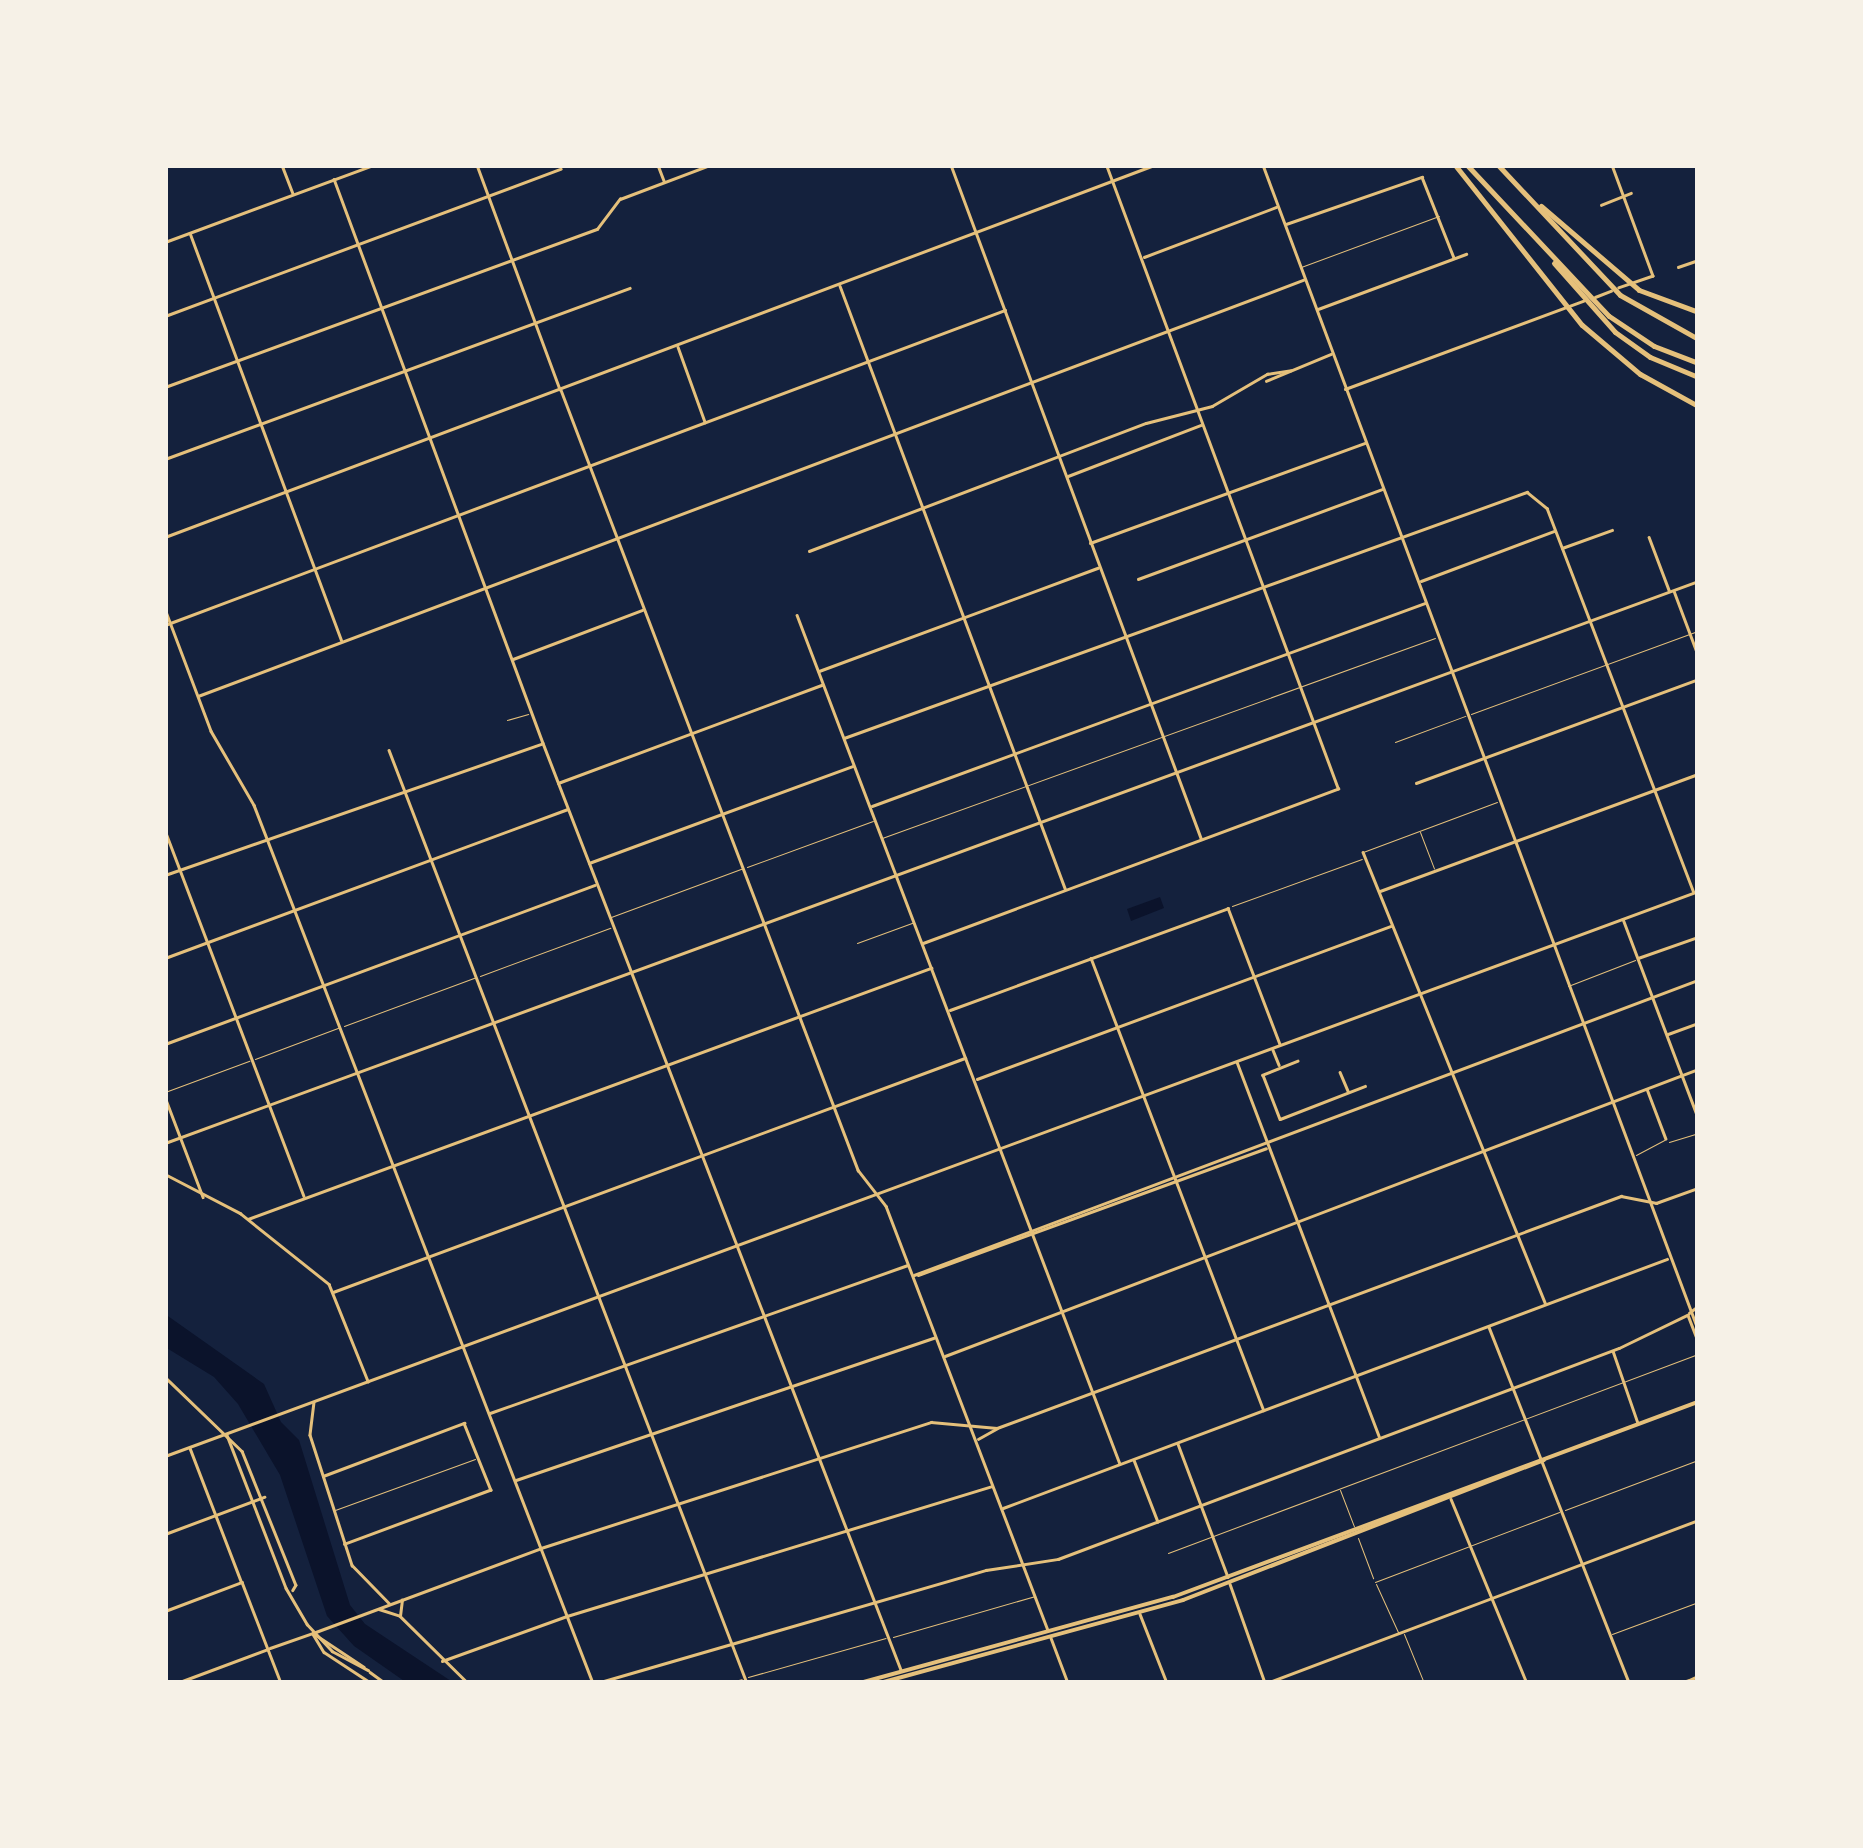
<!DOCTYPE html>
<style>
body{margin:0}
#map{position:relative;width:1863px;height:1848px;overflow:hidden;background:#14213d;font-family:Karla,sans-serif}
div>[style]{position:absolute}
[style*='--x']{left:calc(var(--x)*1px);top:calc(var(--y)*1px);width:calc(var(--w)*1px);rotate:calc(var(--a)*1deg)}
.water>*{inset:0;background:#0b132b}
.service>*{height:1px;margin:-0.5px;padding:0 0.5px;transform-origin:0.5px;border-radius:0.5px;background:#e5c07b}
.pedestrian>*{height:1px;margin:-0.5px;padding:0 0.5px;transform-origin:0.5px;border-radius:0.5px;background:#e5c07b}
.minor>*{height:2.5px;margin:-1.25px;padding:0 1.25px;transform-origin:1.25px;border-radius:1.25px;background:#e5c07b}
.tertiary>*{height:2.5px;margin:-1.25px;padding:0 1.25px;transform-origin:1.25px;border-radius:1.25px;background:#e5c07b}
.secondary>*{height:2.5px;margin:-1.25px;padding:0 1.25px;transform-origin:1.25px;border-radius:1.25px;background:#e5c07b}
.primary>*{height:4px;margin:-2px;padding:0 2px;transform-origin:2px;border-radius:2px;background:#e5c07b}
.motorway>*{height:5px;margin:-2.5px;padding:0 2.5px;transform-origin:2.5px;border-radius:2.5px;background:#e5c07b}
span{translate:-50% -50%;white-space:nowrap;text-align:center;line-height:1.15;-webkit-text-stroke:9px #f6f1e7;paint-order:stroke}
.frame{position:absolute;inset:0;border:168px solid #f6f1e7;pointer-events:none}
</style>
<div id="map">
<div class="water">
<div style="clip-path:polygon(1160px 897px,1164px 908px,1131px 921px,1127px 909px)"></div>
<div style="clip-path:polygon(165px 1314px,264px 1384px,281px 1422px,299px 1440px,350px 1605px,365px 1624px,454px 1683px,407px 1683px,354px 1646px,327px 1616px,280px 1475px,238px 1404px,214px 1377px,165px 1347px)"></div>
</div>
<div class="service">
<div style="--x:1301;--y:267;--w:147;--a:-20.3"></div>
<div style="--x:1471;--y:714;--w:242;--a:-20.1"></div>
<div style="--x:507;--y:720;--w:22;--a:-16"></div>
<div style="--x:1395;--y:742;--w:75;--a:-20.4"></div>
<div style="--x:1420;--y:832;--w:39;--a:69"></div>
<div style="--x:882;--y:838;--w:588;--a:-19.88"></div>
<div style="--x:1363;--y:852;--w:143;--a:-20.5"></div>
<div style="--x:747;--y:867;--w:134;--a:-20.1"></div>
<div style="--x:611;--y:917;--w:139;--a:-20.3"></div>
<div style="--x:857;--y:943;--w:59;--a:-20"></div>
<div style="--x:480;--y:976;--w:139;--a:-20.3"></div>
<div style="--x:1568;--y:986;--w:72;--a:-21.2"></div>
<div style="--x:344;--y:1026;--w:139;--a:-20.3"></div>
<div style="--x:255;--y:1059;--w:89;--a:-20.5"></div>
<div style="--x:165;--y:1092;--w:90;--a:-20.3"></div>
<div style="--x:1669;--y:1142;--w:30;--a:-17"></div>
<div style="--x:1636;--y:1155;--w:32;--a:-28"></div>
<div style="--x:1340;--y:1490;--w:39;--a:69"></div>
<div style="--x:335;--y:1510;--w:149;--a:-20"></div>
<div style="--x:1565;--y:1510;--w:142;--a:-20.6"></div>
<div style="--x:1358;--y:1538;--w:43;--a:69.4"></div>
<div style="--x:1168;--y:1553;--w:566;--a:-20.58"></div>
<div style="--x:1375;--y:1582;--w:197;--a:-20.8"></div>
<div style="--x:1376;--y:1584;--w:53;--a:65.4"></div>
<div style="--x:1404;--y:1634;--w:53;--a:67.8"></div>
<div style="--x:1612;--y:1634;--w:92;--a:-20.4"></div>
<div style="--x:893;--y:1637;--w:148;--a:-16.1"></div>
<div style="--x:748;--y:1677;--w:143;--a:-15.8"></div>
<div style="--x:726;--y:1683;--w:16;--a:-14"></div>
<div style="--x:1670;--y:1683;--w:21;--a:-11"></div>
</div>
<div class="pedestrian">
<div style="--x:1232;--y:906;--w:138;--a:-19.9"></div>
</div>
<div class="minor">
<div style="--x:282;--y:165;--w:30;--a:69"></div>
<div style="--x:477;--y:165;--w:239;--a:69.7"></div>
<div style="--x:658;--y:165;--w:17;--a:69"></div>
<div style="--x:951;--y:165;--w:718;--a:69.62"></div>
<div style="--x:1612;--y:165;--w:118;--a:69.7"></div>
<div style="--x:1653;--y:276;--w:36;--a:161"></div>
<div style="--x:334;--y:179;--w:601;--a:69.67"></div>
<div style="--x:543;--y:743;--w:994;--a:68.88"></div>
<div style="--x:1601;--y:205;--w:32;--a:-22"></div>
<div style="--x:1286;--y:224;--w:144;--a:-19.1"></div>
<div style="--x:1422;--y:177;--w:87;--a:68.4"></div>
<div style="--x:190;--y:233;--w:434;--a:69.6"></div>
<div style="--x:165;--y:242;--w:222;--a:-20.3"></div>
<div style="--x:1144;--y:257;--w:141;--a:-20.7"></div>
<div style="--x:1678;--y:267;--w:21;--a:-19"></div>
<div style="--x:840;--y:286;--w:643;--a:69.51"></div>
<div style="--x:1595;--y:297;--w:17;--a:-21"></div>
<div style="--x:1318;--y:309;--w:158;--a:-20.4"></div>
<div style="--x:165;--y:316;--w:422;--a:-20.4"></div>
<div style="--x:678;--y:347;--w:80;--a:70.2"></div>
<div style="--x:1266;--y:381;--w:70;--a:-22.6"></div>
<div style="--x:165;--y:387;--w:460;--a:-20.1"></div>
<div style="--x:597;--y:229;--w:38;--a:-53"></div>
<div style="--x:620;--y:199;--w:96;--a:-20.7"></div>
<div style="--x:1345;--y:389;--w:254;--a:-20.3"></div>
<div style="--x:165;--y:459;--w:495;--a:-20.2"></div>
<div style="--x:1068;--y:476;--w:142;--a:-21"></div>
<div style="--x:1649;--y:537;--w:57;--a:69.3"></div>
<div style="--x:1090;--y:543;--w:293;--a:-20"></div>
<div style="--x:1562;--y:548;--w:53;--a:-19.8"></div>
<div style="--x:809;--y:551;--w:360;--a:-20.8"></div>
<div style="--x:1146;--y:423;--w:68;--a:-14.4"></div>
<div style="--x:1212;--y:406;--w:64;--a:-30.2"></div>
<div style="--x:1267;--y:374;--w:24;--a:-9"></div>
<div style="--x:1138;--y:579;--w:261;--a:-20.2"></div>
<div style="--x:1421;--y:581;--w:142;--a:-20.6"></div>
<div style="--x:1674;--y:591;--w:68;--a:69.4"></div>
<div style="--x:797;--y:615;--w:908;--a:69.17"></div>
<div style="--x:165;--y:625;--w:897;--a:-20.56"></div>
<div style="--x:513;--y:659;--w:138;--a:-20.8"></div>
<div style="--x:819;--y:671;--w:297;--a:-20.3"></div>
<div style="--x:198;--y:696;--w:1181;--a:-20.63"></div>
<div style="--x:844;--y:738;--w:726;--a:-19.81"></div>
<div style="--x:1527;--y:492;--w:26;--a:39"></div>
<div style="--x:1547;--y:508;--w:410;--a:69.1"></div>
<div style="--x:389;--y:750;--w:999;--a:69.01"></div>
<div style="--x:558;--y:783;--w:282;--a:-20.4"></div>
<div style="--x:1416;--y:783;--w:301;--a:-20.2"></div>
<div style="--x:872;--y:806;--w:589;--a:-20.16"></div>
<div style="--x:166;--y:833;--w:388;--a:69.2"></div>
<div style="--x:1363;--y:852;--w:486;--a:68"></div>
<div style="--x:589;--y:863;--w:281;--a:-20.2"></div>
<div style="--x:165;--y:875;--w:398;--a:-19.2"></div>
<div style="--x:1380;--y:891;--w:339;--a:-20.2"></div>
<div style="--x:1623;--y:919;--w:212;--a:69.3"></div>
<div style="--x:923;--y:943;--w:443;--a:-20.4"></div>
<div style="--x:1338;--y:789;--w:666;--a:-110.39"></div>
<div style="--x:165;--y:958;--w:429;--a:-20.3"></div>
<div style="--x:1091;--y:958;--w:484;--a:69.1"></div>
<div style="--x:1638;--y:958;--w:64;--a:-19.3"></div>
<div style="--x:950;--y:1010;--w:296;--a:-20.1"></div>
<div style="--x:1228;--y:908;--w:146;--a:69.1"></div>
<div style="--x:1668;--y:1034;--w:32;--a:-20"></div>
<div style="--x:165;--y:1044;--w:458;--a:-20.3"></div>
<div style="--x:1273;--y:1050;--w:16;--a:68"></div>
<div style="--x:1298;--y:1061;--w:38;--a:158"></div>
<div style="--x:1263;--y:1075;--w:47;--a:68.9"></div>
<div style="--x:1280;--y:1119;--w:91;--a:-21.2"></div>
<div style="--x:1237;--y:1062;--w:400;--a:69.2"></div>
<div style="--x:1340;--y:1072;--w:21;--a:67"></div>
<div style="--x:977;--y:1079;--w:441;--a:-20.3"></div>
<div style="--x:1647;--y:1089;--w:53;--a:69.2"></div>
<div style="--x:165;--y:1097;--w:107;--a:69.2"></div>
<div style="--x:165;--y:1174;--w:85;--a:27.5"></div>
<div style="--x:240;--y:1213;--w:114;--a:38.6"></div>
<div style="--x:329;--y:1284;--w:105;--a:68.1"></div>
<div style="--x:248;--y:1219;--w:728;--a:-20.18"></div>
<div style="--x:914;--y:1275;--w:838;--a:-20.62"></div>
<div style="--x:918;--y:1275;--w:370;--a:-20"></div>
<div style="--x:333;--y:1292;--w:674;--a:-20.32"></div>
<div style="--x:1489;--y:1327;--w:383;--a:68.5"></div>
<div style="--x:1613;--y:1351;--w:76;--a:70.9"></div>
<div style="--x:314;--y:1402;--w:33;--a:97"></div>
<div style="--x:310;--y:1435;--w:137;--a:72.1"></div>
<div style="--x:352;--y:1565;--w:53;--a:45.8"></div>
<div style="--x:490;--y:1413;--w:442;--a:-19.5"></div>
<div style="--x:1178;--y:1444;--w:142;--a:69.4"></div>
<div style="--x:190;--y:1448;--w:142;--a:69"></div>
<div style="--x:1134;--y:1460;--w:66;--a:68.8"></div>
<div style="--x:323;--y:1476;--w:151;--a:-20.6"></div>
<div style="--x:464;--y:1423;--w:72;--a:68.1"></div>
<div style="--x:491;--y:1490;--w:156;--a:159.7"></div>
<div style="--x:516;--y:1480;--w:441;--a:-18.8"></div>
<div style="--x:1451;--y:1499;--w:199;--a:67.6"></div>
<div style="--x:1003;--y:1508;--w:709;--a:-20.56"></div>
<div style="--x:165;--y:1534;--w:106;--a:-20.5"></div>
<div style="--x:1230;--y:1584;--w:105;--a:70.5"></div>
<div style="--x:1140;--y:1614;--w:74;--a:68.6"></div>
<div style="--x:442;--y:1661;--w:133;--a:-19.8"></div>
<div style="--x:567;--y:1616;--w:443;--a:-17"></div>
<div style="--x:177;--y:1683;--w:97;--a:-20.5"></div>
</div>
<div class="tertiary">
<div style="--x:165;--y:609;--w:130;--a:69.3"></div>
<div style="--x:211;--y:731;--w:86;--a:59.8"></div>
<div style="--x:254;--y:805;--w:941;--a:68.89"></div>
<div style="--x:379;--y:1609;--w:22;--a:18"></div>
<div style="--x:400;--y:1616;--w:95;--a:44.6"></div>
<div style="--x:165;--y:1611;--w:82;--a:-20.6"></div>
<div style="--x:242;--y:1582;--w:108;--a:68.9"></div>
<div style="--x:270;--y:1648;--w:46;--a:-19.2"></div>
<div style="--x:597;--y:1683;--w:405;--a:-16.2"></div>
<div style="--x:986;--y:1570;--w:73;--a:-8.7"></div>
<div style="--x:1058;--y:1559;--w:599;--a:-20.61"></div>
<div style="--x:1619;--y:1348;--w:76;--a:-25.9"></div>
</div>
<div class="secondary">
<div style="--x:1263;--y:165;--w:1243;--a:69.51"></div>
<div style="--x:561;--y:390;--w:835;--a:69.15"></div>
<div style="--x:858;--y:1170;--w:46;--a:52.1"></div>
<div style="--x:886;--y:1206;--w:454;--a:69.1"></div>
<div style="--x:165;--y:537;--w:1057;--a:-20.61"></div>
<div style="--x:165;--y:1143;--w:1633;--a:-20.13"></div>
<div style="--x:1689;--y:1313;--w:11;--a:-38"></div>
<div style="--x:1688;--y:1315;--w:28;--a:69"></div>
<div style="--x:945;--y:1356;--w:806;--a:-20.86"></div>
<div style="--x:165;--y:1377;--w:107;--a:43.9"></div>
<div style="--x:242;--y:1451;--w:144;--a:68.1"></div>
<div style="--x:296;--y:1585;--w:6;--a:121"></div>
<div style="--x:227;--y:1435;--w:164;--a:68.9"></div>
<div style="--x:286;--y:1588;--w:42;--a:59.7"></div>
<div style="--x:307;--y:1624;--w:37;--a:47"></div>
<div style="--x:332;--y:1651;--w:41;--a:27.8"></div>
<div style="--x:978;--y:1439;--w:21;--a:-29"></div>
<div style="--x:165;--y:1456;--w:1634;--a:-20.23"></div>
<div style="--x:400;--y:1616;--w:16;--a:-83"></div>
<div style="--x:313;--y:1633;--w:243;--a:-20.4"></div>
<div style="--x:541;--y:1548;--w:410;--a:-17.9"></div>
<div style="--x:931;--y:1422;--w:66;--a:5.2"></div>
<div style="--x:997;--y:1428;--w:666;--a:-20.39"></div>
<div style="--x:1621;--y:1196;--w:36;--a:11"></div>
<div style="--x:1656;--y:1203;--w:45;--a:-19.7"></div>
<div style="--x:313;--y:1633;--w:61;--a:33.7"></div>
<div style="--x:313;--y:1634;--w:21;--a:59"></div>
<div style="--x:324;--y:1652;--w:56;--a:33.4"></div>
<div style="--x:1051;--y:1638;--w:48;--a:69.3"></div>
<div style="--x:370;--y:1672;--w:19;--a:36"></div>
<div style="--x:1267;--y:1683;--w:461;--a:-20.7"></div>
<div style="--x:1683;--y:1683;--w:17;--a:-25"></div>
</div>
<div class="primary">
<div style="--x:860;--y:1683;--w:325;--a:-15.4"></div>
<div style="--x:1173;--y:1597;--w:560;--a:-20.38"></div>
<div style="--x:880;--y:1683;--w:314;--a:-15.3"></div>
<div style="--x:1183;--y:1600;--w:387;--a:-21.2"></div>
</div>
<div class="motorway">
<div style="--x:1455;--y:165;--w:204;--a:51.6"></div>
<div style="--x:1582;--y:325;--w:76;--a:40.2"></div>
<div style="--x:1640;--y:374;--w:66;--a:28.9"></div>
<div style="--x:1467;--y:165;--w:207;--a:46.8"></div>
<div style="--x:1609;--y:316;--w:54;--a:33.7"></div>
<div style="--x:1654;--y:346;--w:47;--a:21.1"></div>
<div style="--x:1498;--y:165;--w:178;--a:46.8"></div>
<div style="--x:1620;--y:295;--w:90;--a:29.4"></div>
<div style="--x:1541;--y:206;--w:129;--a:40.6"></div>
<div style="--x:1639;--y:290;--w:63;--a:20.4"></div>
<div style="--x:1554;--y:263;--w:92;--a:48.5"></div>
<div style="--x:1615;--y:332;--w:43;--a:35.5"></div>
<div style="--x:1650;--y:357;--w:52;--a:22.6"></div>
</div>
<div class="frame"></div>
</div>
